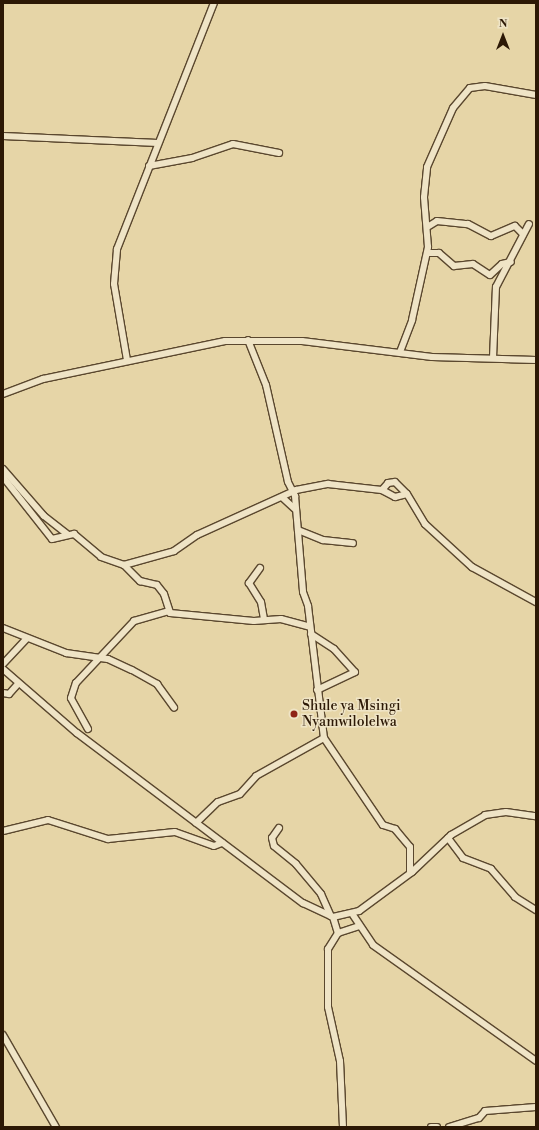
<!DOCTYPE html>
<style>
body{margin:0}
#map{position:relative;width:539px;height:1130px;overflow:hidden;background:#e6d5a7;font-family:"Libre Bodoni",serif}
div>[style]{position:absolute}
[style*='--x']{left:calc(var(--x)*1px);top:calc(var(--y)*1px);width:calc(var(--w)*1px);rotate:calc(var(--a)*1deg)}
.roads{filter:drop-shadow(1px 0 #5a472e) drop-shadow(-1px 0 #5a472e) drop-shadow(0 1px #5a472e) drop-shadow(0 -1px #5a472e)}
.minor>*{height:6px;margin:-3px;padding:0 3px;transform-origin:3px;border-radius:3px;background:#efe4c6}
.dots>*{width:11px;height:11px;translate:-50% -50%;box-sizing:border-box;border:2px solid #efe4c6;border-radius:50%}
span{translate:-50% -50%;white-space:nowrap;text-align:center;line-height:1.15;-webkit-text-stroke:3px #efe4c6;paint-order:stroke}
.poi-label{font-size:14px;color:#2c1805}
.left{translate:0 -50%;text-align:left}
.frame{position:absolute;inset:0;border:4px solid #2c1805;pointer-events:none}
.north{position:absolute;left:483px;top:16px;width:40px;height:40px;-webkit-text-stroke:3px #efe4c6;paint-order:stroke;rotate:0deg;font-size:11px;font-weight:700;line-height:16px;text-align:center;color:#2c1805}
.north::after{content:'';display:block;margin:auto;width:14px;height:18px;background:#2c1805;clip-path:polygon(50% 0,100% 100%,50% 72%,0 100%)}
</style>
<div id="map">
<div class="roads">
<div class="minor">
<div style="--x:3;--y:136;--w:155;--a:2.6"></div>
<div style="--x:149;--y:166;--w:44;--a:-10.5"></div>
<div style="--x:192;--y:158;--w:43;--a:-18.9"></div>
<div style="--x:233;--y:144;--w:47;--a:11.1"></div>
<div style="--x:429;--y:226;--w:9;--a:-32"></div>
<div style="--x:437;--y:221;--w:31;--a:6"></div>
<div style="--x:468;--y:224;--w:26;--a:28"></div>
<div style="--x:491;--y:236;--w:26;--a:-23"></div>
<div style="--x:515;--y:226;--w:11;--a:45"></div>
<div style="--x:427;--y:253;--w:12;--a:0"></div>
<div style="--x:439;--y:253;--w:20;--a:41"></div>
<div style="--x:454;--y:266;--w:19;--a:-6"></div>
<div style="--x:473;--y:264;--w:20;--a:33"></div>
<div style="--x:490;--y:275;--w:16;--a:-43"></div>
<div style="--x:502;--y:264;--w:9;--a:-13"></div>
<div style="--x:248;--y:340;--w:48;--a:68.2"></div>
<div style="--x:266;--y:385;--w:99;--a:77.2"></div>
<div style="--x:288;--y:482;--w:16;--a:63"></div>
<div style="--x:295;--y:496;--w:96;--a:85.2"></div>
<div style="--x:303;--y:592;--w:15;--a:70"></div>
<div style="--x:308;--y:606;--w:133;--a:83.1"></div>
<div style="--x:324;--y:738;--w:105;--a:55.9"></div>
<div style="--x:383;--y:825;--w:13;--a:18"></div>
<div style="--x:395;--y:829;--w:23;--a:50"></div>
<div style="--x:410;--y:847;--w:26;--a:90"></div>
<div style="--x:400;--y:352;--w:34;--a:-69"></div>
<div style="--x:412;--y:320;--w:75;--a:-77.6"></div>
<div style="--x:428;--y:247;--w:50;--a:-94.6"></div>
<div style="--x:424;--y:197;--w:30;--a:-84"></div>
<div style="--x:427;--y:167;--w:64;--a:-66.2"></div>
<div style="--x:453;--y:108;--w:26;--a:-50"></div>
<div style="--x:470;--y:88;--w:15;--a:-8"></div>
<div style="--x:485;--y:86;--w:52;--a:10"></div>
<div style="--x:493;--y:358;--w:71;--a:-87.6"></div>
<div style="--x:496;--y:287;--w:71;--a:-62.4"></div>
<div style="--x:127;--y:360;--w:77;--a:-99.7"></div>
<div style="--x:114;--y:284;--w:35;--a:-85"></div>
<div style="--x:117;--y:249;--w:264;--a:-68.5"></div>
<div style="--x:3;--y:394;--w:43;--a:-20.6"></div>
<div style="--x:43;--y:379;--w:186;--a:-11.8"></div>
<div style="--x:225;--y:341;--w:77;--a:0"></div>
<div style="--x:302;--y:341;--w:131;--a:7"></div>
<div style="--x:432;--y:357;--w:104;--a:1.7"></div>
<div style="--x:3;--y:469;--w:62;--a:48.9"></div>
<div style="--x:44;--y:516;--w:29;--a:38"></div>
<div style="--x:3;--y:477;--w:79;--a:51.7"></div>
<div style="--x:52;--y:539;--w:23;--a:-13"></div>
<div style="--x:74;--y:534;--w:35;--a:40"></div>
<div style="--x:101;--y:557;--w:24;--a:19"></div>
<div style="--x:124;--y:565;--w:23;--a:45"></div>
<div style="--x:140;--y:581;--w:17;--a:13"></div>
<div style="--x:157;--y:585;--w:11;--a:52"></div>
<div style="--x:164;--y:594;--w:20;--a:72"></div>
<div style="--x:170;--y:613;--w:84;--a:5.4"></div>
<div style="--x:254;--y:621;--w:27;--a:-4"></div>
<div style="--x:281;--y:619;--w:28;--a:15"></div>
<div style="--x:382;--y:490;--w:9;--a:-49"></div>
<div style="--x:388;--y:483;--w:7;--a:-8"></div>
<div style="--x:395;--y:482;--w:16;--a:45"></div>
<div style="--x:283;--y:498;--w:16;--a:43"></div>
<div style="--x:298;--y:530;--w:27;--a:22"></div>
<div style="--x:323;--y:540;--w:30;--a:6"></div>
<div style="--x:124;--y:565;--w:52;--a:-15.6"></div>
<div style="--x:174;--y:551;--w:28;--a:-35"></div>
<div style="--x:197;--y:535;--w:109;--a:-24.4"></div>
<div style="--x:296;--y:490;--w:33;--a:-11"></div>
<div style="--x:328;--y:484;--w:54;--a:6.3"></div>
<div style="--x:382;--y:490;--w:15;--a:28"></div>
<div style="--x:395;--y:497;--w:12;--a:-14"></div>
<div style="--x:407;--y:494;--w:35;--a:59"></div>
<div style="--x:425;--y:524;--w:64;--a:42.5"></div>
<div style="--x:472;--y:567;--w:73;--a:28.7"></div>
<div style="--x:260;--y:568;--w:19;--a:126"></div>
<div style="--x:249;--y:583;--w:22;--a:58"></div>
<div style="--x:261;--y:602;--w:17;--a:80"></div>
<div style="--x:3;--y:628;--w:68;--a:21.6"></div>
<div style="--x:66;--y:653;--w:42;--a:8.1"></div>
<div style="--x:108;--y:659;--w:26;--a:25"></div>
<div style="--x:132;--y:670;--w:29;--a:29"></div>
<div style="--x:157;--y:684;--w:29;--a:54"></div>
<div style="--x:311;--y:634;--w:27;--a:33"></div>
<div style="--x:334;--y:649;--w:31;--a:48"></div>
<div style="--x:355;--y:672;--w:42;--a:154.7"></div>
<div style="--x:3;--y:664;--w:35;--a:-47"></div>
<div style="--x:3;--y:669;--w:98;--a:40.9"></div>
<div style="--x:77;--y:733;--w:283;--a:37"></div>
<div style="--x:303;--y:903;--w:33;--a:25"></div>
<div style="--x:333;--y:917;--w:27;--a:-13"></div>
<div style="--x:359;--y:911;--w:66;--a:-36.3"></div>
<div style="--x:412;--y:872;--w:54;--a:-43.5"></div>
<div style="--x:451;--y:835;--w:39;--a:-30"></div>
<div style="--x:485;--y:815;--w:21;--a:-8"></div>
<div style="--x:506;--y:812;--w:30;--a:8"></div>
<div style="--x:3;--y:693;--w:6;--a:9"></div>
<div style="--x:9;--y:694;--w:13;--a:-48"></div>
<div style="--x:88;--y:729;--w:35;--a:-119"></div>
<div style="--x:71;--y:698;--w:16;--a:-72"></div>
<div style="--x:76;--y:683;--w:85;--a:-46.9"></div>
<div style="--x:134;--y:621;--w:35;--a:-16"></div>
<div style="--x:196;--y:823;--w:30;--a:-44"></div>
<div style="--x:218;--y:802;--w:23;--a:-20"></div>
<div style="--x:240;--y:794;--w:24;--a:-48"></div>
<div style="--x:256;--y:776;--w:78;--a:-29.2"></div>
<div style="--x:279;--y:828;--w:12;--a:125"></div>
<div style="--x:272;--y:838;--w:8;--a:76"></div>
<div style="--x:274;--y:846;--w:28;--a:39"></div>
<div style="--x:296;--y:864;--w:39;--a:50"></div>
<div style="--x:321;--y:894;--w:24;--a:66"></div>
<div style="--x:3;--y:831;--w:46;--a:-13.7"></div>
<div style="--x:48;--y:820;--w:63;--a:17.6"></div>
<div style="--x:108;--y:839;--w:67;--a:-6"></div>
<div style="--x:175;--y:832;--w:41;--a:19.7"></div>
<div style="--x:214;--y:846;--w:9;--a:-21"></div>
<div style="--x:448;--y:838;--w:25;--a:53"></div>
<div style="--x:463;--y:858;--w:30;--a:21"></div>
<div style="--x:491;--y:869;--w:37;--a:49"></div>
<div style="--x:515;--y:897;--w:25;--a:32"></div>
<div style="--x:353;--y:915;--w:36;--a:56"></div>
<div style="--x:373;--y:945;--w:200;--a:35.4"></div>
<div style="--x:333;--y:917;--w:17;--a:73"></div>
<div style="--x:338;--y:933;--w:19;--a:122"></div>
<div style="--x:328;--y:949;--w:58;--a:90"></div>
<div style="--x:328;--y:1007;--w:55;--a:77.5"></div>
<div style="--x:340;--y:1061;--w:66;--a:87.4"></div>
<div style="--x:338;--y:933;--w:22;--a:-18"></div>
<div style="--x:3;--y:1035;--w:106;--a:60.1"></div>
<div style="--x:431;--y:1127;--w:6;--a:0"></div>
<div style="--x:449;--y:1127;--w:31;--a:-17"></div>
<div style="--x:479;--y:1118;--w:9;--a:-49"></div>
<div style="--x:485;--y:1111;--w:51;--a:-4.5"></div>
</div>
</div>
<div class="dots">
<div style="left:294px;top:714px;background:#8f2418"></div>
</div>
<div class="poi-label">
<span class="left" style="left:302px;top:714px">Shule ya Msingi<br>Nyamwilolelwa</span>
</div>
<div class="frame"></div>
<div class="north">N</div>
</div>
